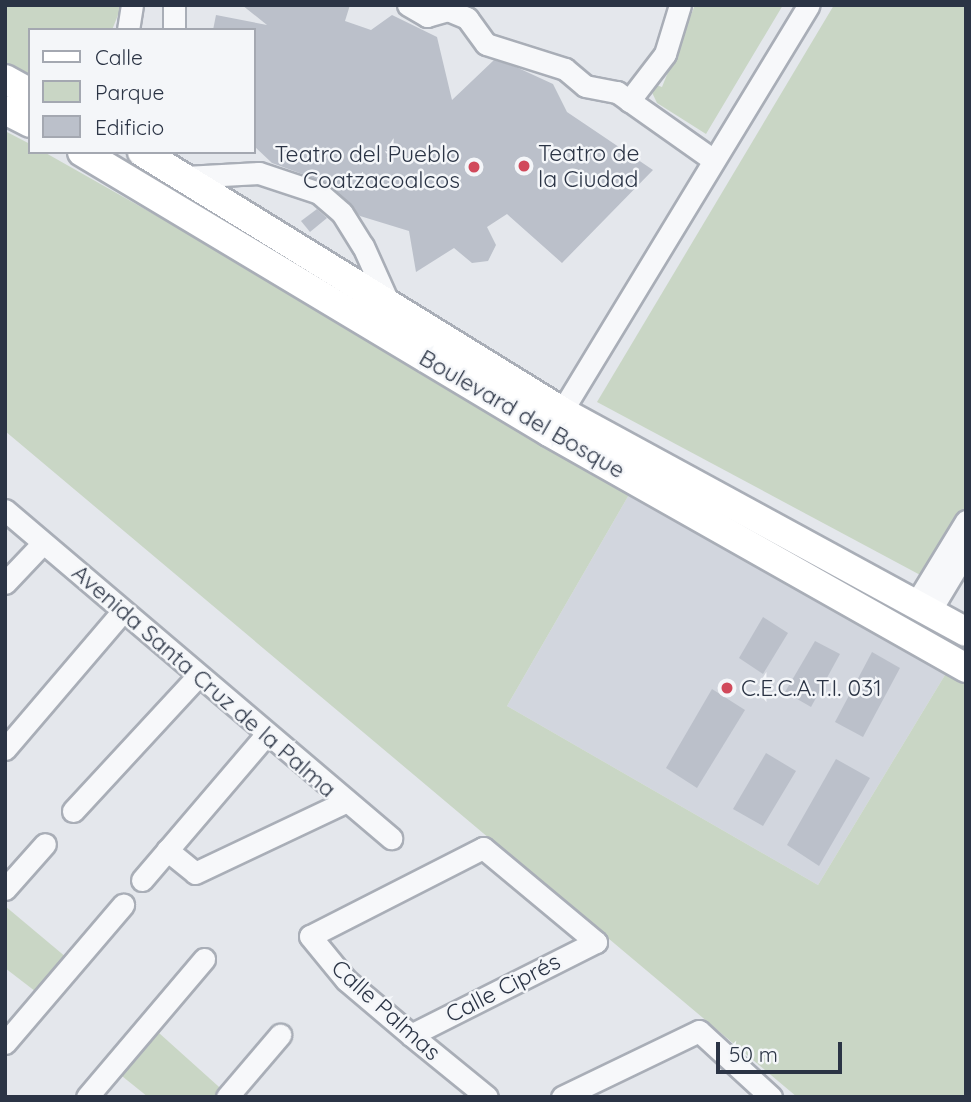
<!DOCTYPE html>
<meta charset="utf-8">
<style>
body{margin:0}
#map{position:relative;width:971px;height:1102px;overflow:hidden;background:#e4e7ec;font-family:Quicksand,sans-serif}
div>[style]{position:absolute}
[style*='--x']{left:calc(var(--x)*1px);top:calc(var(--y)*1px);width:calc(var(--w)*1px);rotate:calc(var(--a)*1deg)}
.built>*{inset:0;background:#d2d6de}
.green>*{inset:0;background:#c9d6c5}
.building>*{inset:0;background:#bbc0ca}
.roads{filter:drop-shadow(2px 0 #a9aeb7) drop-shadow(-2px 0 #a9aeb7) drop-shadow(0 2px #a9aeb7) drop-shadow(0 -2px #a9aeb7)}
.minor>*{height:21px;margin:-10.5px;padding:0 10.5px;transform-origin:10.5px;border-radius:10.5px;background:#f7f8fa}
.major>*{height:28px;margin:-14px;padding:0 14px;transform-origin:14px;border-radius:14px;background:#fff}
.dots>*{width:19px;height:19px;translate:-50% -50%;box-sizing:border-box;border:4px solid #f4f6f9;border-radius:50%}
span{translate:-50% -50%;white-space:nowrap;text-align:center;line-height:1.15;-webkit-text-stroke:5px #f4f6f9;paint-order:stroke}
.poi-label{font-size:23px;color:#2b3445}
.left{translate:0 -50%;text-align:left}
.right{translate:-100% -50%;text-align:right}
.street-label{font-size:23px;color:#2b3445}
.frame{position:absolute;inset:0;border:7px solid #2b3445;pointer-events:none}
.legend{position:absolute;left:28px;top:28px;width:228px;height:126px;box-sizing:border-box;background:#f4f6f9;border:2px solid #a4a8b1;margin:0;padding:9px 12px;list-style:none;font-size:21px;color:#2b3445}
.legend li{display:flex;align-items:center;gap:14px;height:35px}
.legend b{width:35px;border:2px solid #a4a8b1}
.scale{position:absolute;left:716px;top:1042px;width:126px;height:32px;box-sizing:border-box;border:4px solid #2b3445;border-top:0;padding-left:9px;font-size:21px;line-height:24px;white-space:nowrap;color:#2b3445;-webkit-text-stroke:5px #f4f6f9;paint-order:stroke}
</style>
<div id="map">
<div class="built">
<div style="clip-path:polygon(634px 486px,948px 670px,818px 885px,507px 706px)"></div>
</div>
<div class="green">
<div style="clip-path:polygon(5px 5px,122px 5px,112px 30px,30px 30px,30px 74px,5px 62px)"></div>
<div style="clip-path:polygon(695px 5px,783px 5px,706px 134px,657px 103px,647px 82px,662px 87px)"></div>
<div style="clip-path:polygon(834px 5px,966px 5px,966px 509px,924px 577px,597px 402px)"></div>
<div style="clip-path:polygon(5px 131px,30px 144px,30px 152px,44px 152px,634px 486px,507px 706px,818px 885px,948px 670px,966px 680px,966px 1097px,797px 1097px,5px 431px)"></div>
<div style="clip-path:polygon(5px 906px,73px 963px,44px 998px,5px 968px)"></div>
<div style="clip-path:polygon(149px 1024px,228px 1095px,227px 1097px,148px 1097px,112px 1068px)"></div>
</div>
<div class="building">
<div style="clip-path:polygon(242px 5px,350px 5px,345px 21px,371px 30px,392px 15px,437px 37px,452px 100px,494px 60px,516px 67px,553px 84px,567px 112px,653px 170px,562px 263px,507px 214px,487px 227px,496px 245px,488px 261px,472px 263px,454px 248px,416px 272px,409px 231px,360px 216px,327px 183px,272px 163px,254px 146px,254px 30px,213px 30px,216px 15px,267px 25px)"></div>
<div style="clip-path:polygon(317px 209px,327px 218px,310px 232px,301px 221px)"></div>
<div style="clip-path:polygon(763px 617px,788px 633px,763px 674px,739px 658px)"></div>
<div style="clip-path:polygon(815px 641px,840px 654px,811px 707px,785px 692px)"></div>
<div style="clip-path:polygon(872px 652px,900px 668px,863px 737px,835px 722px)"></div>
<div style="clip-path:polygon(712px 689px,745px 710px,697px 788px,666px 768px)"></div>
<div style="clip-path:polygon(766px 753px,796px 771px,763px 826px,733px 809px)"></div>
<div style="clip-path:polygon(836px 759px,870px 778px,819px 866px,787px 845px)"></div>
</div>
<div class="roads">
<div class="minor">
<div style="--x:408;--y:5;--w:22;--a:30"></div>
<div style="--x:427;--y:16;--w:22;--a:-16"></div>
<div style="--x:448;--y:10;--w:21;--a:23"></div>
<div style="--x:467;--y:18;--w:32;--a:54"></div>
<div style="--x:486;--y:44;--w:83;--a:17.6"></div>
<div style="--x:565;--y:69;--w:26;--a:40"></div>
<div style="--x:585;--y:86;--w:33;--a:11"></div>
<div style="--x:617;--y:92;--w:116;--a:35.2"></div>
<div style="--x:128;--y:30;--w:25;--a:-81"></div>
<div style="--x:174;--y:30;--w:25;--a:-90"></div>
<div style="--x:629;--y:101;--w:59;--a:-52.5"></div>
<div style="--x:665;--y:54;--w:51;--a:-73"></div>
<div style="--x:185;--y:177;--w:74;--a:-3.1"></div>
<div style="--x:259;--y:173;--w:63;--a:18.4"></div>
<div style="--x:319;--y:193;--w:30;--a:41"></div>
<div style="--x:342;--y:213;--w:39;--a:58"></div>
<div style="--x:363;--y:246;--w:66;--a:65.8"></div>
<div style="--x:554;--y:424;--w:490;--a:-58.7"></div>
<div style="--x:5;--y:510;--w:507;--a:40.36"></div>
<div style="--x:5;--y:583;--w:55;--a:-46.5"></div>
<div style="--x:916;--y:603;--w:96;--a:-58.6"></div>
<div style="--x:930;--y:611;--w:70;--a:-59"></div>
<div style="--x:5;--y:749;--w:180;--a:-49.5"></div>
<div style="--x:73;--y:811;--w:183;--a:-47.2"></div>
<div style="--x:167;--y:850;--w:36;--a:39"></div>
<div style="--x:195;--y:873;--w:166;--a:-25.3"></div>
<div style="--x:142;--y:880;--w:191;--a:-49.5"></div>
<div style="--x:5;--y:889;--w:60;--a:-48.4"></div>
<div style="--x:411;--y:1035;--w:207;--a:-26.7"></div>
<div style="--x:596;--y:942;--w:147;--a:-140.2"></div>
<div style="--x:483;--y:848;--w:194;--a:153"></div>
<div style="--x:310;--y:936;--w:57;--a:50.7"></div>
<div style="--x:346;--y:980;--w:85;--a:40.2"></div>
<div style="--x:411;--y:1035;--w:98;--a:39.2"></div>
<div style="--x:5;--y:1043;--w:182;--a:-49.5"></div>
<div style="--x:87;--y:1097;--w:181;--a:-49.7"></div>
<div style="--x:227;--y:1097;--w:82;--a:-49.5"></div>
<div style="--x:562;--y:1097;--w:152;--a:-25.7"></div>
<div style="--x:699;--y:1031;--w:98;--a:42.5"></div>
</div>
<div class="major">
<div style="--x:5;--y:79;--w:29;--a:29"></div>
<div style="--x:5;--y:110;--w:28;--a:27"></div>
<div style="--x:82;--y:152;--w:545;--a:30.95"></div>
<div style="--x:549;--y:432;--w:479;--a:29.5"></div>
<div style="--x:142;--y:152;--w:493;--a:31.7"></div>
<div style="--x:561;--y:411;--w:461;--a:28.6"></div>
</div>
</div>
<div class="dots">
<div style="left:524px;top:166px;background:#d1495b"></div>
<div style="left:474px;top:167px;background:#d1495b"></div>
<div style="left:727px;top:688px;background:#d1495b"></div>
</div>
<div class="poi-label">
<span class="left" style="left:538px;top:166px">Teatro de<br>la Ciudad</span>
<span class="right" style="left:460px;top:167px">Teatro del Pueblo<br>Coatzacoalcos</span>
<span class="left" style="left:741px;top:688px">C.E.C.A.T.I. 031</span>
</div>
<div class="street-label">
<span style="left:522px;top:414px;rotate:30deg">Boulevard del Bosque</span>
<span style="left:204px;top:681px;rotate:41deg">Avenida Santa Cruz de la Palma</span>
<span style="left:503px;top:988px;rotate:-27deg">Calle Ciprés</span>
<span style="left:386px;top:1010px;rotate:42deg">Calle Palmas</span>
</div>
<div class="frame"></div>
<ul class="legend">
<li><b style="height:9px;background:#fff"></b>Calle</li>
<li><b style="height:19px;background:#c9d6c5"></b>Parque</li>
<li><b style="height:19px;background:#bbc0ca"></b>Edificio</li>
</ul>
<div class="scale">50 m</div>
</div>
